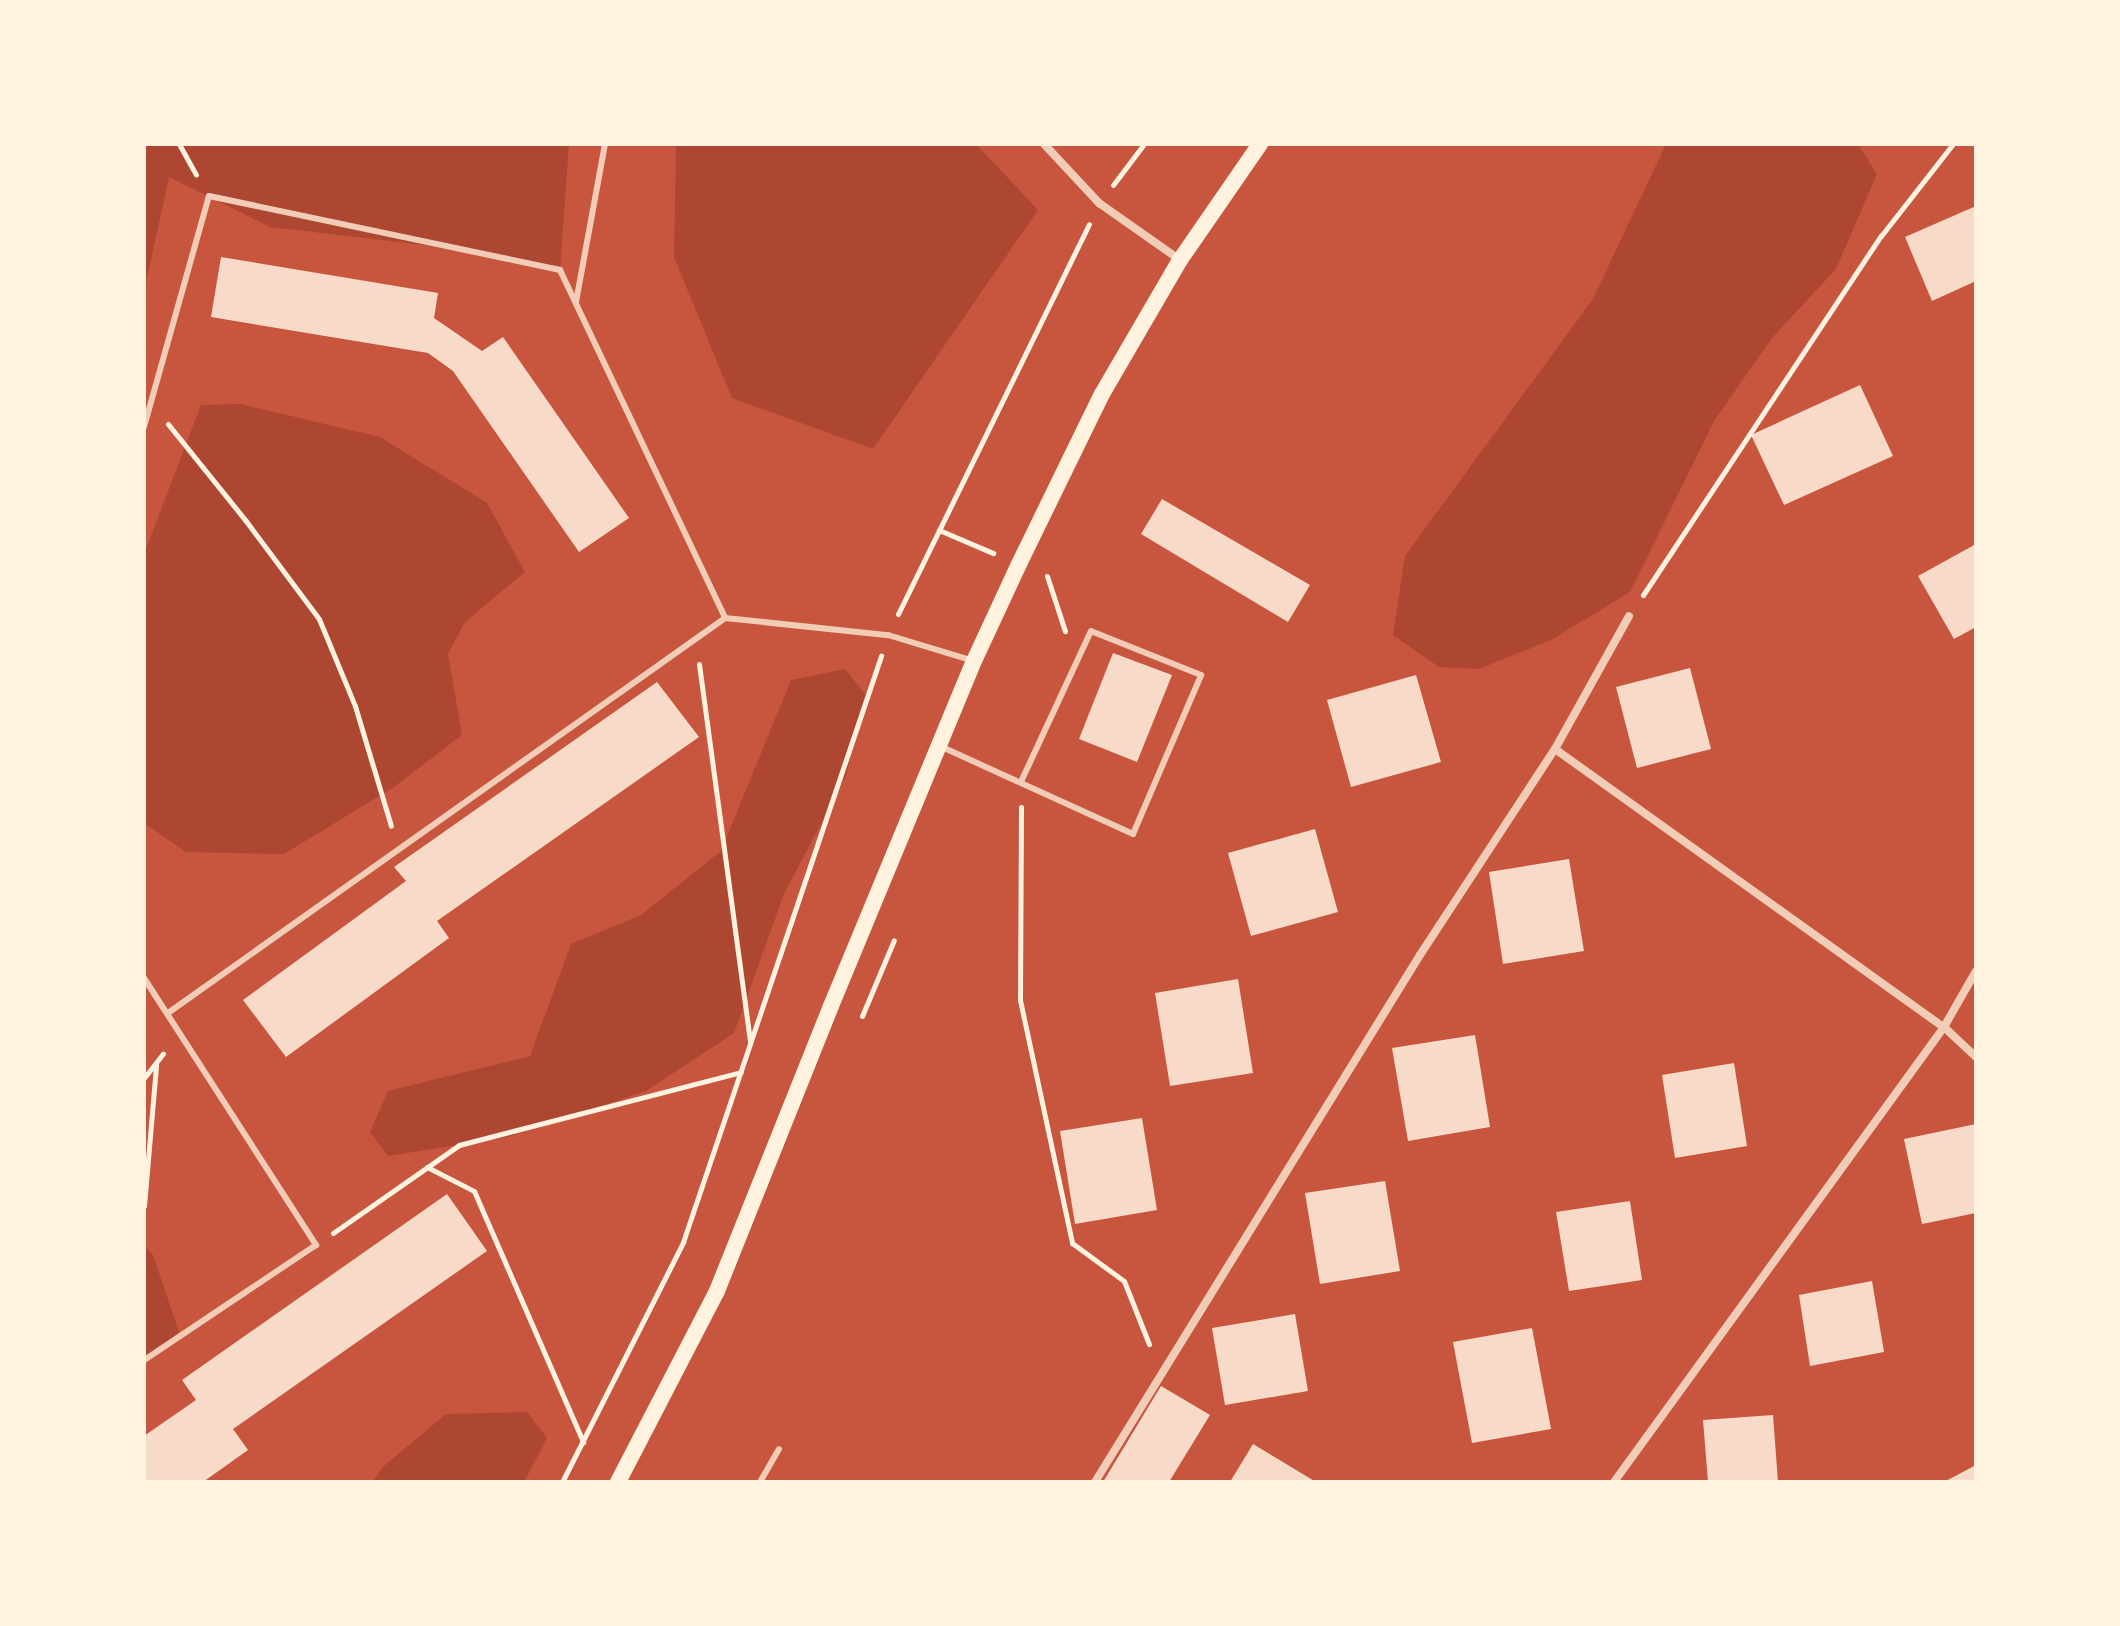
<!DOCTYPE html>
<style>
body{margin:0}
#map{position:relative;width:2120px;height:1626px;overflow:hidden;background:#c8553d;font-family:Raleway,sans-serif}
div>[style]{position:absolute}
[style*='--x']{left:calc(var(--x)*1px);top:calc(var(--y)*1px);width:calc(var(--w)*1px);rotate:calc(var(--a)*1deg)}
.green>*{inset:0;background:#ae4732}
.building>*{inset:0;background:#f7dbc8}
.path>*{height:5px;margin:-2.5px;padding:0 2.5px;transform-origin:2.5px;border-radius:2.5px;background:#fff3e0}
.service>*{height:6px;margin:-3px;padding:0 3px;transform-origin:3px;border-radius:3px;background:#f1ccb7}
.minor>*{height:8px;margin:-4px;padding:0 4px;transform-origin:4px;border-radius:4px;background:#f1ccb7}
.secondary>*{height:16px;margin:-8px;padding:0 8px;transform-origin:8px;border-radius:8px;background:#fff3e0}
span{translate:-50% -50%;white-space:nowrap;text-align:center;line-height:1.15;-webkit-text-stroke:7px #fff3e0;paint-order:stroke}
.frame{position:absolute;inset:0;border:146px solid #fff3e0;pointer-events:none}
</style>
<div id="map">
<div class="green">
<div style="clip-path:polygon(144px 144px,569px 144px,560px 270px,425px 245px,270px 227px,169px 177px,144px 292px)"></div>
<div style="clip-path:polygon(676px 144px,976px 144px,1038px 210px,873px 449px,732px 398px,674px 257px)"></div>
<div style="clip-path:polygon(1666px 144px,1858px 144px,1877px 174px,1836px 269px,1772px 338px,1714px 421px,1630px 592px,1551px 640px,1479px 669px,1439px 667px,1393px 635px,1405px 556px,1593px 299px)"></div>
<div style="clip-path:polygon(240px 404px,380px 437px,487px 503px,525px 572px,465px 622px,448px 654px,462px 735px,394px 787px,284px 854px,186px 852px,144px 823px,144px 554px,201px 405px)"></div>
<div style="clip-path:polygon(845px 669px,865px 694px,846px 776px,784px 894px,734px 1033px,646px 1091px,508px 1137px,388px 1156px,370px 1132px,388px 1091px,530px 1056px,571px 944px,641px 915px,721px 851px,791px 680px)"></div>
<div style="clip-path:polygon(144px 1246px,153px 1255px,179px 1332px,149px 1359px,144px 1357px)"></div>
<div style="clip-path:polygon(527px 1412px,547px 1438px,524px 1482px,372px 1482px,384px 1466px,446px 1414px)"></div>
</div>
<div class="building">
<div style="clip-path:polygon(1976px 206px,1976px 281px,1932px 301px,1905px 237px)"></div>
<div style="clip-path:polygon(221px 257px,438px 293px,434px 318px,482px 351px,503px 337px,629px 518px,579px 552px,453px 371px,428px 353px,211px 317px)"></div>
<div style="clip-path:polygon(1860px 385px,1893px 456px,1784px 505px,1751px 435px)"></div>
<div style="clip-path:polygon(1162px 499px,1310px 585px,1288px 622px,1141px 534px)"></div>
<div style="clip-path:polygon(1976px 544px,1976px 627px,1954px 639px,1918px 576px)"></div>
<div style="clip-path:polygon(1113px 653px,1172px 675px,1137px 762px,1079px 739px)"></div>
<div style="clip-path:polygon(1690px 668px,1711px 749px,1637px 768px,1616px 687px)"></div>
<div style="clip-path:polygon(1416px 675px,1441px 762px,1351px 787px,1327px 700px)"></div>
<div style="clip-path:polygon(657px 682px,699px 737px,437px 921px,449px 938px,286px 1057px,243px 1000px,406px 881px,394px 867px)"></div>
<div style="clip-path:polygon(1315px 829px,1338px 912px,1251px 936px,1228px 853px)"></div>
<div style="clip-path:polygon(1569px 859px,1584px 951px,1503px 964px,1489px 872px)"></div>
<div style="clip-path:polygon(1238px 979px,1253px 1073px,1170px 1086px,1155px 993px)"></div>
<div style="clip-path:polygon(1475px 1035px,1490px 1127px,1408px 1141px,1392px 1048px)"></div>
<div style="clip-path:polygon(1734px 1063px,1747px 1146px,1675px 1158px,1662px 1075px)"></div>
<div style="clip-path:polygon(1142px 1118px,1157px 1210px,1075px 1224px,1060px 1131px)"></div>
<div style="clip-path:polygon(1976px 1124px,1976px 1213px,1922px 1224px,1904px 1139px)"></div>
<div style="clip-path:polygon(1385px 1181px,1400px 1271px,1320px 1284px,1305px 1193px)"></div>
<div style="clip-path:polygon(447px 1194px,487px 1251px,233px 1429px,248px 1450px,203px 1482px,144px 1482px,144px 1436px,196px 1400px,182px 1380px)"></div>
<div style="clip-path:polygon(1630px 1201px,1642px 1280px,1569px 1291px,1556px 1212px)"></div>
<div style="clip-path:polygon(1872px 1281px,1884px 1352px,1810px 1366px,1799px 1295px)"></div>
<div style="clip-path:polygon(1295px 1314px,1308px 1391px,1225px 1405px,1212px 1328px)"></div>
<div style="clip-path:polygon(1532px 1328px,1551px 1429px,1472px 1443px,1453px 1342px)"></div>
<div style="clip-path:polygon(1161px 1386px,1210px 1415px,1169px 1482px,1103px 1482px)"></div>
<div style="clip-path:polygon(1773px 1415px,1778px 1482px,1708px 1482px,1703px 1420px)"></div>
<div style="clip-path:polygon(1253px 1444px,1316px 1482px,1230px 1482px)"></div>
<div style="clip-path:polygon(1976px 1465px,1976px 1482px,1944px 1482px)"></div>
</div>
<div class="path">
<div style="--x:179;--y:144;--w:35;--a:61"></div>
<div style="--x:1113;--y:185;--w:51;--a:-52.9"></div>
<div style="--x:168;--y:424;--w:124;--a:51.2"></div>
<div style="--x:246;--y:521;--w:122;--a:53.3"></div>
<div style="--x:319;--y:619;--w:94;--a:67.5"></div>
<div style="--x:355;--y:706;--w:125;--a:73.3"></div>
<div style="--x:939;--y:530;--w:59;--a:23.1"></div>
<div style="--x:1047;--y:576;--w:58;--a:71.9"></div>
<div style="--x:1643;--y:595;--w:431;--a:-56.5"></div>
<div style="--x:1881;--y:236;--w:117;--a:-52"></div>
<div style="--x:898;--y:614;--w:434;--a:-63.9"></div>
<div style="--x:699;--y:664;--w:381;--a:82.3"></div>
<div style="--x:1021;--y:807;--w:193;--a:90.3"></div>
<div style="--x:1020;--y:1000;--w:249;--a:77.9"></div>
<div style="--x:1072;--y:1243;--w:64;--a:36.2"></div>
<div style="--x:1124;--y:1281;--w:68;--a:68.4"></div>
<div style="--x:862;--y:1016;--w:82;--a:-67.2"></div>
<div style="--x:144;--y:1078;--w:31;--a:-52"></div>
<div style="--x:427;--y:1167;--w:53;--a:27.1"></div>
<div style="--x:474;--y:1191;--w:274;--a:66.5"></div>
<div style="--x:144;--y:1206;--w:142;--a:-85.1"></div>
<div style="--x:333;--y:1233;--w:154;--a:-34.9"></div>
<div style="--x:459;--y:1145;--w:291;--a:-14.5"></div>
<div style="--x:562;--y:1482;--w:269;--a:-63.2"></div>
<div style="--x:683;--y:1242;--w:619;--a:-71.33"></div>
</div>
<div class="service">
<div style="--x:576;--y:302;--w:161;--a:-79.6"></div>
<div style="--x:144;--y:427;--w:240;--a:-74.3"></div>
<div style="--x:209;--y:196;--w:359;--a:11.9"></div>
<div style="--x:560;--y:270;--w:385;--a:64.6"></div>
<div style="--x:942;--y:747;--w:210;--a:24.5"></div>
<div style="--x:1133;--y:834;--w:173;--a:-66.8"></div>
<div style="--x:1201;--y:675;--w:118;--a:-158.2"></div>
<div style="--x:1091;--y:631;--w:166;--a:114.9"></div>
<div style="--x:144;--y:978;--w:318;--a:57.2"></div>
<div style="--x:316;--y:1245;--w:207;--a:146.2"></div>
<div style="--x:168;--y:1013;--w:683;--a:-35.34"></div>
<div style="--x:725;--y:618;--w:164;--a:6"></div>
<div style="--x:888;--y:635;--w:90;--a:16.8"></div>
<div style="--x:760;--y:1482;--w:38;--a:-60"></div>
</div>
<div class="minor">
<div style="--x:1044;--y:144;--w:81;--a:47"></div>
<div style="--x:1099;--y:203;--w:99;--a:35.1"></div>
<div style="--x:1555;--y:749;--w:478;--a:35.6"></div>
<div style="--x:1944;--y:1027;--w:44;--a:43.2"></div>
<div style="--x:1095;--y:1482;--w:619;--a:-58.34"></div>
<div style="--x:1420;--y:955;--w:246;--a:-56.8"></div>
<div style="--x:1555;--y:749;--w:152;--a:-60.9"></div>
<div style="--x:1614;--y:1482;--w:562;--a:-54.05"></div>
<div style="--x:1944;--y:1027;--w:64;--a:-60.3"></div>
</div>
<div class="secondary">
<div style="--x:618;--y:1482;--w:215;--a:-62.6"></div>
<div style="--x:717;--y:1291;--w:307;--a:-68.2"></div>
<div style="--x:831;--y:1006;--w:373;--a:-67.5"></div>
<div style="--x:974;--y:661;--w:107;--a:-65.1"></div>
<div style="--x:1019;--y:564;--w:189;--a:-64"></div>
<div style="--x:1102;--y:394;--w:155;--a:-59.8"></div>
<div style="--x:1180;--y:260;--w:141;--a:-55.4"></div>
</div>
<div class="frame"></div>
</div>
